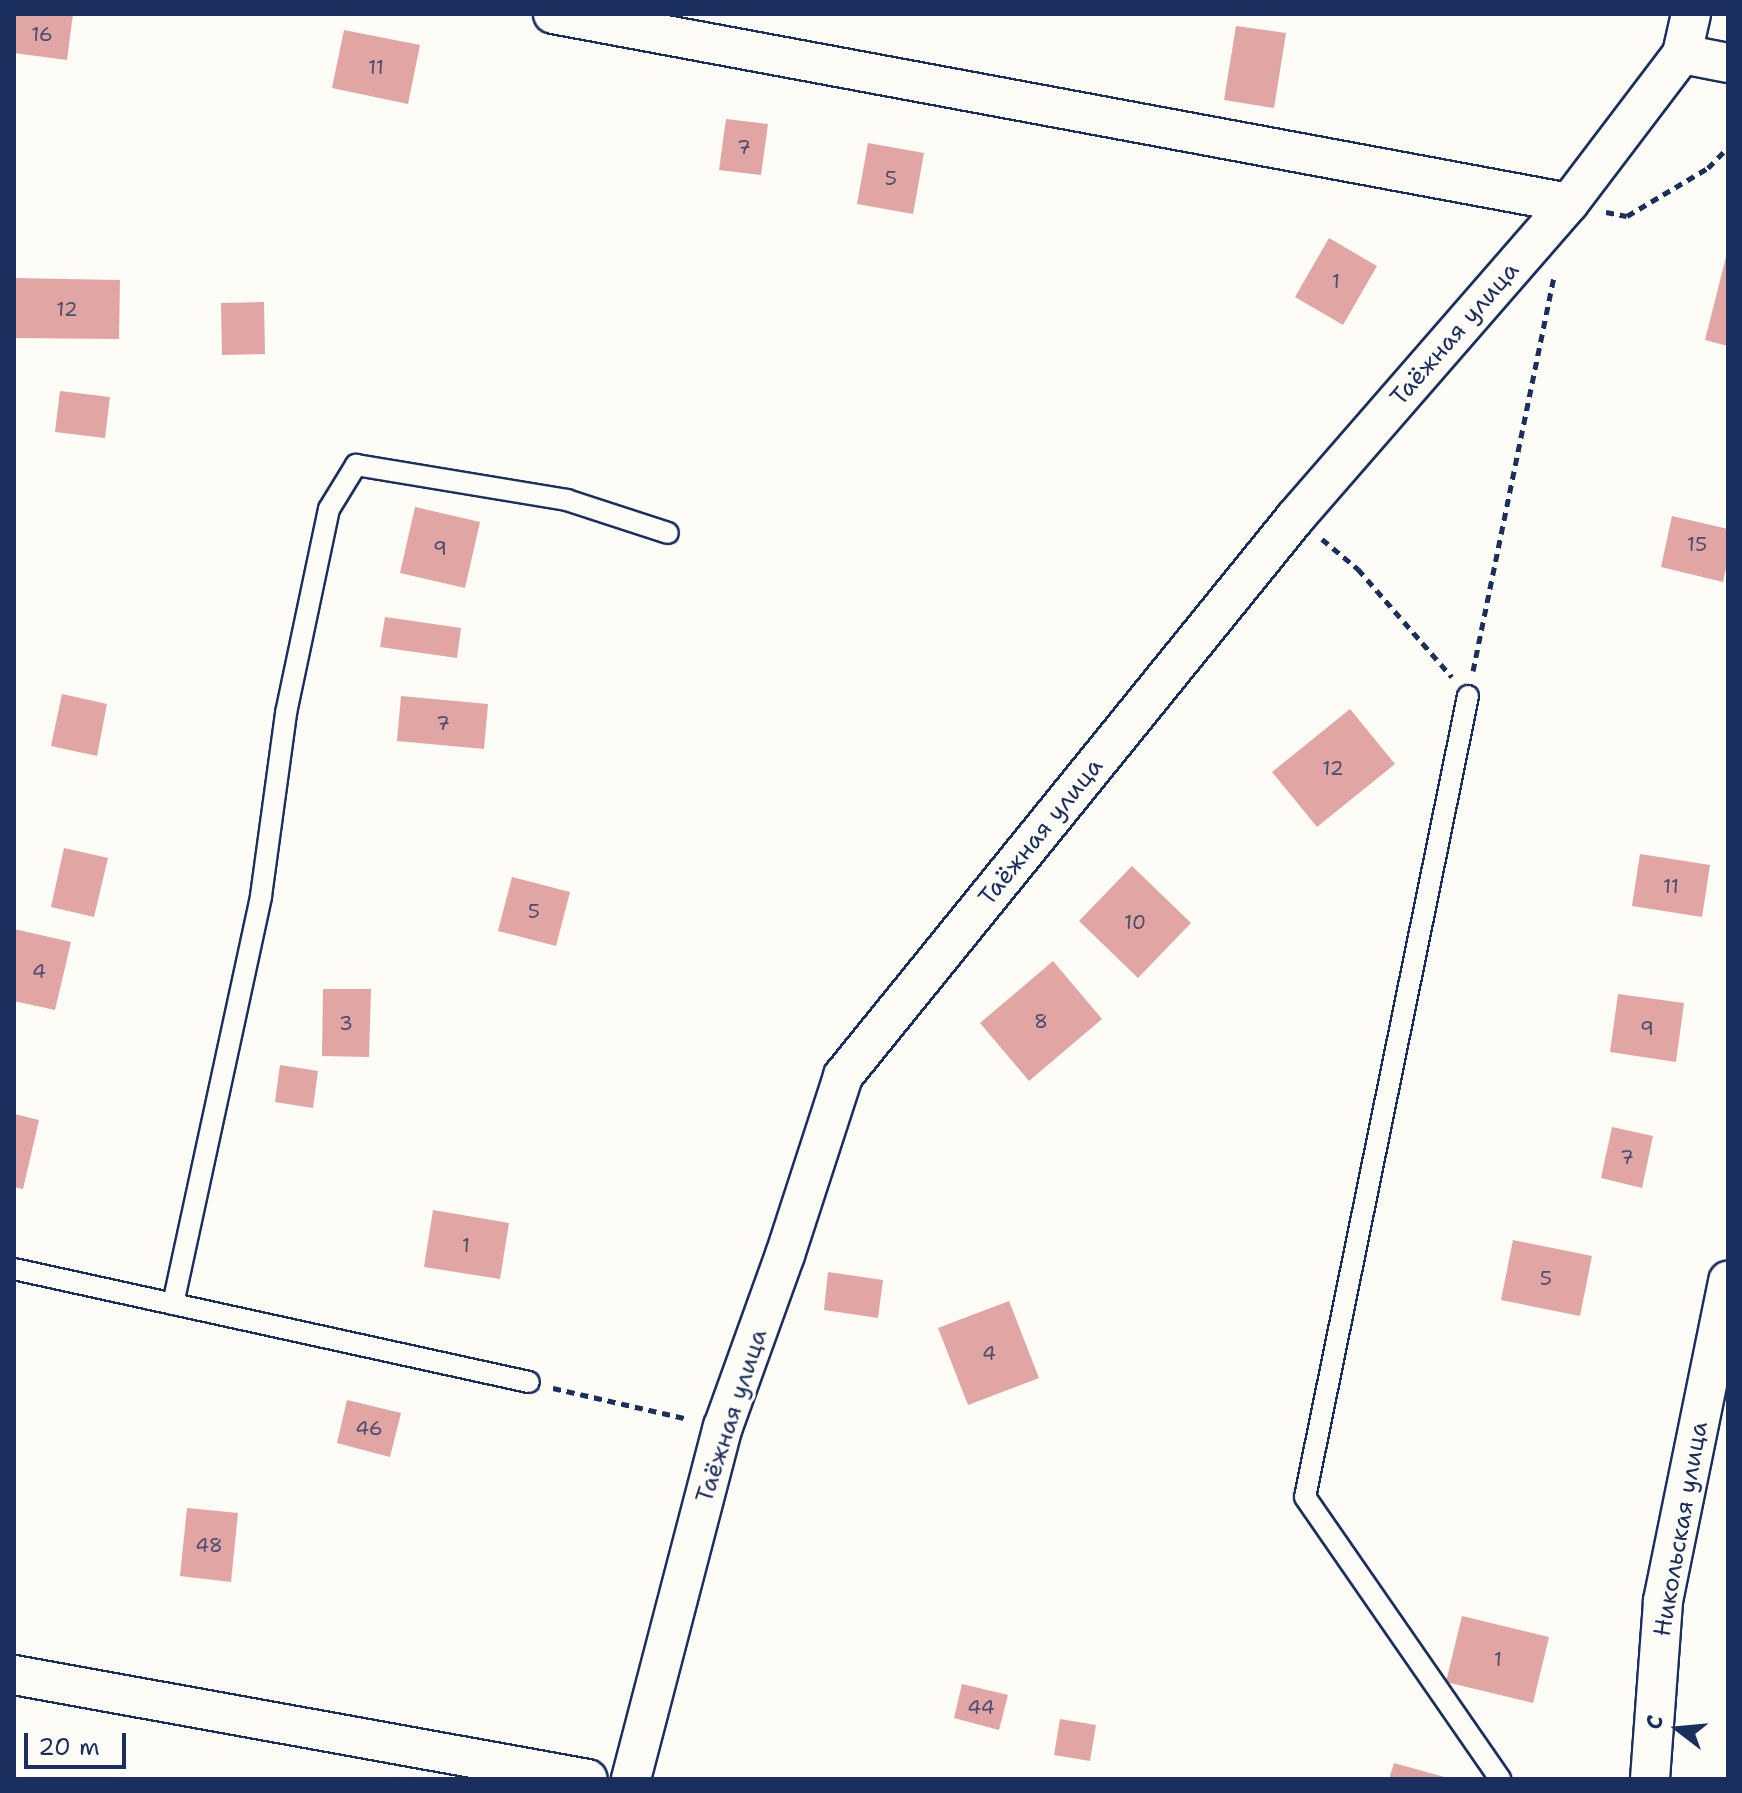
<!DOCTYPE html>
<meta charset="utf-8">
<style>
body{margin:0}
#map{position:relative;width:1742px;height:1793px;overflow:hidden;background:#fdfcf7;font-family:"Shantell Sans",sans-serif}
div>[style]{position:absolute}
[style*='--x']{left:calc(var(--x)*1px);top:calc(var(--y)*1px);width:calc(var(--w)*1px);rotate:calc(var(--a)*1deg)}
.building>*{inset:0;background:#e1a6a4}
.path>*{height:5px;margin-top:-2.5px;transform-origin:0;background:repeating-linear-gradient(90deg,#1b2f5e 0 8px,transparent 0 14px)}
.roads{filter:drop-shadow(2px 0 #1b2f5e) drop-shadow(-2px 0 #1b2f5e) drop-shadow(0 2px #1b2f5e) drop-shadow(0 -2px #1b2f5e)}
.lane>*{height:20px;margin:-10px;padding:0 10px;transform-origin:10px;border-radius:10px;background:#fdfcf7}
.street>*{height:38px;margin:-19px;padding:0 19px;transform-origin:19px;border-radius:19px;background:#fdfcf7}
span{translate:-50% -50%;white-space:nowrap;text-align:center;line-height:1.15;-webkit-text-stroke:6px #fdfcf7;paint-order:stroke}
.number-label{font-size:20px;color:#4c4d70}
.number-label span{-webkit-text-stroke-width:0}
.street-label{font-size:24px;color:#1b2f5e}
.frame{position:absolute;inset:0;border:16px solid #1b2f5e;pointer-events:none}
.north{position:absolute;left:1638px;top:1689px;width:80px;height:80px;-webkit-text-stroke:6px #fdfcf7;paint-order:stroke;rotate:286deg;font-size:22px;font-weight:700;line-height:32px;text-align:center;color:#1b2f5e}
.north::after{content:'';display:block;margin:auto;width:28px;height:36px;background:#1b2f5e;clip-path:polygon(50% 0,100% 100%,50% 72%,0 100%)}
.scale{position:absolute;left:24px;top:1733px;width:102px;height:36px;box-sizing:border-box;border:4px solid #1b2f5e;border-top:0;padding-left:10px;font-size:24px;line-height:28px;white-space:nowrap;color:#1b2f5e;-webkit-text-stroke:6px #fdfcf7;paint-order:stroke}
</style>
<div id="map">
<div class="building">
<div style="clip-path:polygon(14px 14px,73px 14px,67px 60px,14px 53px)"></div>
<div style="clip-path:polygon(1236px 26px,1286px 33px,1274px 108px,1224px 100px)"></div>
<div style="clip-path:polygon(344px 30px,420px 45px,408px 104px,332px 88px)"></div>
<div style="clip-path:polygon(726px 119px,768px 124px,761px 175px,719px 170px)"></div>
<div style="clip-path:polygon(868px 143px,924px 153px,913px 214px,857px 204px)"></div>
<div style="clip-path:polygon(1329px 238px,1377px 266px,1343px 325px,1295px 297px)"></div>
<div style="clip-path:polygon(1727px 253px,1728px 253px,1728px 346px,1705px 340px)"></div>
<div style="clip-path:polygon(14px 278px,120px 280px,119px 339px,14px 338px)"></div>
<div style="clip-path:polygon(264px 302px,265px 354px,222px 355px,221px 303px)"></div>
<div style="clip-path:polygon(60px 391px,110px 397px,105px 438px,55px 432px)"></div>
<div style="clip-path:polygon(415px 507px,480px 522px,465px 588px,400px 573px)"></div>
<div style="clip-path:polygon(1672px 516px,1728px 529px,1728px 559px,1723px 582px,1661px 567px)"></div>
<div style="clip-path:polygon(385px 617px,461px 628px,457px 658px,380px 647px)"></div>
<div style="clip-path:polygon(62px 694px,107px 704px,97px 756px,51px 746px)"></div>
<div style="clip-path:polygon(401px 696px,488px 704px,484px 749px,397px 741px)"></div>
<div style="clip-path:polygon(1350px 709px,1395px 764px,1317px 827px,1272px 772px)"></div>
<div style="clip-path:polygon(64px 848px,108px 858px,94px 917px,51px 907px)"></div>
<div style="clip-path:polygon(1640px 854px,1710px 865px,1702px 917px,1632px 906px)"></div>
<div style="clip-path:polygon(1132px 866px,1191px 923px,1138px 978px,1079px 921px)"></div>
<div style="clip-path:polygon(512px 877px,570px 892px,556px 946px,498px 931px)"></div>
<div style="clip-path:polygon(14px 929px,71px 942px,55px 1010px,14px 1001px)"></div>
<div style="clip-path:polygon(1053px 961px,1102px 1019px,1029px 1081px,980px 1023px)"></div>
<div style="clip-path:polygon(323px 989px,371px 989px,369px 1057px,322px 1056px)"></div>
<div style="clip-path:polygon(1618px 994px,1684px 1003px,1676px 1062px,1610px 1052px)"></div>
<div style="clip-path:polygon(280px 1065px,318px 1071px,313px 1108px,275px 1102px)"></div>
<div style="clip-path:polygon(14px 1114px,39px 1120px,23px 1189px,14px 1187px)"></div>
<div style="clip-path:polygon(1612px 1127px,1653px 1136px,1642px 1188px,1601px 1178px)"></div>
<div style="clip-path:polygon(433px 1210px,509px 1223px,500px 1279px,424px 1267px)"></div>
<div style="clip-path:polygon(1513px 1240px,1592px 1256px,1580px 1316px,1501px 1300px)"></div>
<div style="clip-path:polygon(828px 1272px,883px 1280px,878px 1318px,824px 1310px)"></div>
<div style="clip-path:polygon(1009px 1301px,1039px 1378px,968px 1405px,938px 1328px)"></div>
<div style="clip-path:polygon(347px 1400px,401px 1413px,390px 1457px,337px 1443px)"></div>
<div style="clip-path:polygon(187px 1508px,238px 1513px,231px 1582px,180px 1576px)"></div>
<div style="clip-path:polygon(1462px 1616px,1549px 1637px,1533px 1703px,1446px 1682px)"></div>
<div style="clip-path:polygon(962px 1684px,1008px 1695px,999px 1730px,954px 1718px)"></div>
<div style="clip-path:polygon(1060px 1719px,1096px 1725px,1090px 1761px,1054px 1755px)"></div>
<div style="clip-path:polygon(1394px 1763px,1448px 1778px,1448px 1779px,1389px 1779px)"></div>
</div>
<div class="path">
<div style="--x:1606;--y:212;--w:21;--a:11"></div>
<div style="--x:1627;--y:216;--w:94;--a:-30.7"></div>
<div style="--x:1708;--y:168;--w:29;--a:-46"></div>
<div style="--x:1322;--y:539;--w:47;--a:39.8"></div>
<div style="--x:1358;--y:569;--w:143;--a:49"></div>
<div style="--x:1473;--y:671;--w:401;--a:-78.4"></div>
<div style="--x:553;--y:1388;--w:139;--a:12.9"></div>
</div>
<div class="roads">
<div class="lane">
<div style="--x:1468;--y:696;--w:817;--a:101.5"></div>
<div style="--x:1305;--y:1497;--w:343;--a:55.3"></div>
<div style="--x:14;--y:1269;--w:527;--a:12.38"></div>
<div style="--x:173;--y:1304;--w:417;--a:-77.8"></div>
<div style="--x:261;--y:896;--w:185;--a:-82.2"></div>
<div style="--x:286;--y:713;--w:208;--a:-78.1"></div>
<div style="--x:329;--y:509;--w:52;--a:-58.5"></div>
<div style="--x:356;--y:465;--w:214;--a:9.4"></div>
<div style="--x:567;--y:500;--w:106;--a:18.1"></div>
</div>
<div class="street">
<div style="--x:553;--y:14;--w:1033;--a:10.54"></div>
<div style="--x:1682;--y:54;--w:47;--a:11.1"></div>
<div style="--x:14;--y:1675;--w:583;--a:10.27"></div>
<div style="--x:631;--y:1779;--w:364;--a:-75.4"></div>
<div style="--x:723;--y:1427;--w:183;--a:-70.2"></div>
<div style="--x:785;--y:1255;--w:188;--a:-72"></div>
<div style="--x:843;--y:1076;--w:718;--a:-50.99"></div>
<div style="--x:1295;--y:518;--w:417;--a:-49"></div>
<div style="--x:1569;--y:203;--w:187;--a:-52.8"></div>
<div style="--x:1682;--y:54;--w:41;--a:-77.3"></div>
<div style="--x:1650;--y:1779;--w:178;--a:-85.8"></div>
<div style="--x:1663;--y:1601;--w:327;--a:-78.5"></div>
</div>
</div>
<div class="number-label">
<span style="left:42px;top:34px">16</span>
<span style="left:376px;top:67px">11</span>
<span style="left:744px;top:147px">7</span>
<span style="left:891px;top:178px">5</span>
<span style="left:1336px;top:281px">1</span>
<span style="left:67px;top:309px">12</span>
<span style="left:1697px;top:544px">15</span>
<span style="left:440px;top:548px">9</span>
<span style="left:443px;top:723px">7</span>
<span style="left:1333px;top:768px">12</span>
<span style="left:1671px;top:886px">11</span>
<span style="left:534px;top:911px">5</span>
<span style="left:1135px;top:922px">10</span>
<span style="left:39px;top:971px">4</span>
<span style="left:1041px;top:1021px">8</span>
<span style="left:346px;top:1023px">3</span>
<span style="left:1647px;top:1028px">9</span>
<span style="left:1627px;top:1157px">7</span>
<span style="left:466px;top:1245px">1</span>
<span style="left:1546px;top:1278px">5</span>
<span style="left:989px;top:1353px">4</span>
<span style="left:369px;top:1428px">46</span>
<span style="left:209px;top:1545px">48</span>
<span style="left:1498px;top:1659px">1</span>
<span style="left:981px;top:1707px">44</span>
</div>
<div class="street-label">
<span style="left:1455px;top:334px;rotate:-49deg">Таёжная улица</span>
<span style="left:1041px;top:832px;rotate:-51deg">Таёжная улица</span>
<span style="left:732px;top:1416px;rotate:-72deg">Таёжная улица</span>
<span style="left:1681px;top:1529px;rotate:-80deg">Никольская улица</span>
</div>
<div class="frame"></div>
<div class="north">С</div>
<div class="scale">20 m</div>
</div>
